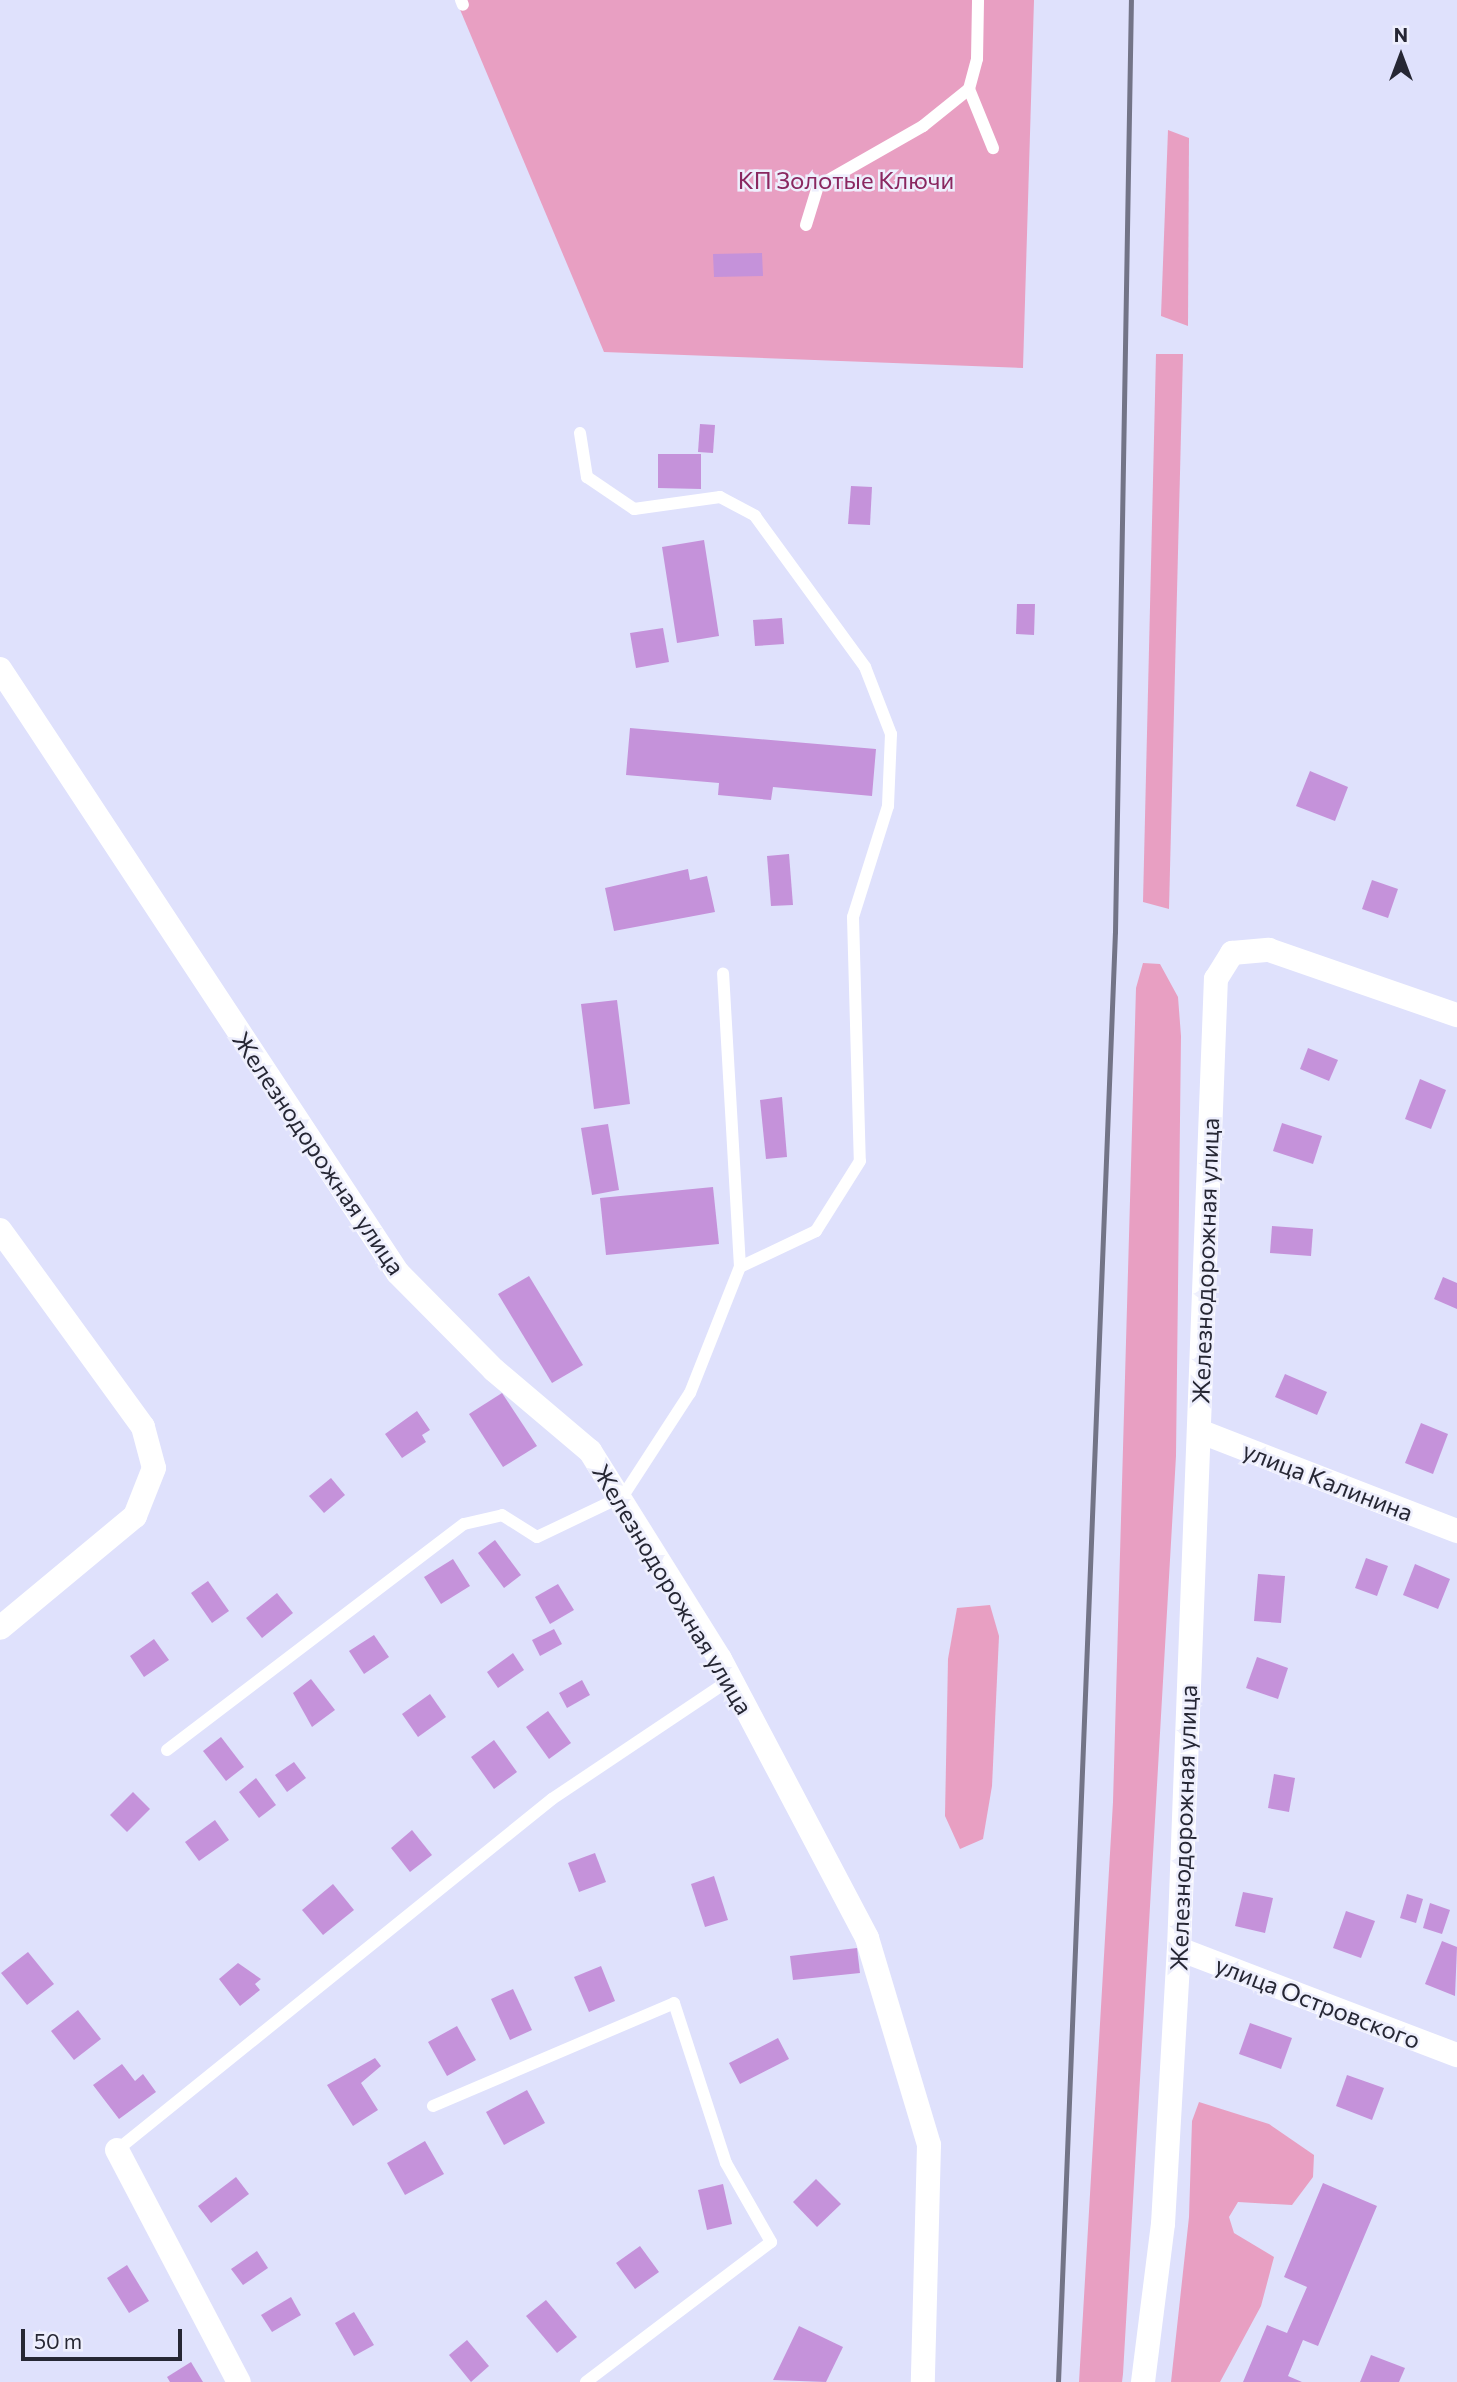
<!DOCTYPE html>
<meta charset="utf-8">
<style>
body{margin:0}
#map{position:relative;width:1457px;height:2382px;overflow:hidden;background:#dfe1fc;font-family:Commissioner,sans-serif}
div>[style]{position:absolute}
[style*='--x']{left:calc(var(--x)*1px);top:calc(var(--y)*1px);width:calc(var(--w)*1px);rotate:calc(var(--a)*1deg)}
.green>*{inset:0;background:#e89fc2}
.building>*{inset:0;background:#c592da}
.service>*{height:12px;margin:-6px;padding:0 6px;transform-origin:6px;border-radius:6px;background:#fff}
.minor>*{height:24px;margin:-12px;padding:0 12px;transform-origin:12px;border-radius:12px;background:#fff}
.rail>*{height:5px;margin:-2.5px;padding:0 2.5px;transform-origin:2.5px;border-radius:2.5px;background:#737487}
span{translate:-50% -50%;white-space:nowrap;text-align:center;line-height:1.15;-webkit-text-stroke:5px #eeeffd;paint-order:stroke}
.park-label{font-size:24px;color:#8a2760}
.street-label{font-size:24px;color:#262734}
.north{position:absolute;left:1366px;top:21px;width:70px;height:70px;-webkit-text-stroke:5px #eeeffd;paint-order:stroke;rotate:0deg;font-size:19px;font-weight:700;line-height:28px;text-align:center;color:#262734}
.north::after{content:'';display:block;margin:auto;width:24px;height:32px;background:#262734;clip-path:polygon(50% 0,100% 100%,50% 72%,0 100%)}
.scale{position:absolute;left:21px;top:2329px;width:161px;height:32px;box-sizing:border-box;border:4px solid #262734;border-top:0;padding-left:9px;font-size:21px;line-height:24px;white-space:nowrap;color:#262734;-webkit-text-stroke:5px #eeeffd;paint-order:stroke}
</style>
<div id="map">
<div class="green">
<div style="clip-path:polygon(456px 0,1034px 0,1023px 368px,604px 352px)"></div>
<div style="clip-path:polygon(1168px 130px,1189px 138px,1188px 326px,1161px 316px)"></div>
<div style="clip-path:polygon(1156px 354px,1183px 354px,1169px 909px,1143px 902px)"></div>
<div style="clip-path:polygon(1143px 963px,1160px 964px,1178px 997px,1181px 1036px,1176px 1456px,1123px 2374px,1122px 2382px,1079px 2382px,1113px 1802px,1136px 988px)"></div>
<div style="clip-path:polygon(990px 1605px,999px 1636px,992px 1786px,983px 1839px,960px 1849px,945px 1816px,948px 1659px,957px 1608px)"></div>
<div style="clip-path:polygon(1199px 2102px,1269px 2124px,1314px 2155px,1313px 2177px,1292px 2205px,1238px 2202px,1229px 2217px,1234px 2233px,1274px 2257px,1261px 2306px,1220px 2382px,1171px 2382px,1189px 2217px,1192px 2121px)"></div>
</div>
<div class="building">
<div style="clip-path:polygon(762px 253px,763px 276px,714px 277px,713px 254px)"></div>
<div style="clip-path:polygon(700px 424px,715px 425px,713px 453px,698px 452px)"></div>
<div style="clip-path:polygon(658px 454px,701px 454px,701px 489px,658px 488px)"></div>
<div style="clip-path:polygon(851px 486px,872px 487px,870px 525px,848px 524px)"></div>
<div style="clip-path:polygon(704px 540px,719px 636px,677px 643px,662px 547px)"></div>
<div style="clip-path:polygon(1017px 604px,1035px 604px,1034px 635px,1016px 634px)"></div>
<div style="clip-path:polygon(782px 618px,784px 644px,755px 646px,753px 620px)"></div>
<div style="clip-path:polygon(663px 628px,669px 662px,636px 668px,630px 633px)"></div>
<div style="clip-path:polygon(630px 728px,876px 749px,872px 796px,773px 787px,771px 800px,718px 795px,719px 783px,626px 775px)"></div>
<div style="clip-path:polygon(1310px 771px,1348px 787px,1335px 821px,1296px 806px)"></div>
<div style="clip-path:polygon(789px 854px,793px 905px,771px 906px,767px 856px)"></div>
<div style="clip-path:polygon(688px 869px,690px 880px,707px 876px,715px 912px,614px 931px,605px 888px)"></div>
<div style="clip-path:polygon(1372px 880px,1398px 889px,1388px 918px,1362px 909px)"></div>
<div style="clip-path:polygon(617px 1000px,630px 1104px,594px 1109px,581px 1004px)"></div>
<div style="clip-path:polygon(1308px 1048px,1338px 1060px,1329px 1081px,1300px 1069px)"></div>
<div style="clip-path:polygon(1420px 1079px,1446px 1090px,1431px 1129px,1405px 1119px)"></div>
<div style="clip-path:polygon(782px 1097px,787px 1157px,766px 1159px,760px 1100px)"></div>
<div style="clip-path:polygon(1282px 1123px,1322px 1136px,1313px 1164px,1273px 1151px)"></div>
<div style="clip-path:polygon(608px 1124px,619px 1190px,592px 1195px,581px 1128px)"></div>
<div style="clip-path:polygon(713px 1187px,719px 1244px,606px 1255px,600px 1198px)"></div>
<div style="clip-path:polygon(1272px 1226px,1313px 1229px,1311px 1256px,1270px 1253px)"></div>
<div style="clip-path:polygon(529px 1276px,583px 1365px,552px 1383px,498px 1294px)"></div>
<div style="clip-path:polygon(1443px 1277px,1457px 1283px,1457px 1309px,1434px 1299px)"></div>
<div style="clip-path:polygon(1285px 1374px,1327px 1392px,1317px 1415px,1275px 1397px)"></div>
<div style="clip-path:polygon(502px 1393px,537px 1446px,503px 1467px,469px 1414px)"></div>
<div style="clip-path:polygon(417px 1411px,430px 1430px,422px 1435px,426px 1442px,402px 1458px,385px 1434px)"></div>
<div style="clip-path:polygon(1421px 1423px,1448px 1434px,1433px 1474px,1405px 1463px)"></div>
<div style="clip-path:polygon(331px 1478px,345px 1495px,324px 1513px,309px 1496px)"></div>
<div style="clip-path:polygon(495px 1540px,521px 1575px,504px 1588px,478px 1553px)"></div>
<div style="clip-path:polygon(1366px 1558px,1388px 1566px,1377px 1596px,1355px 1588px)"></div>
<div style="clip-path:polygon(453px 1559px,470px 1586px,441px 1604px,424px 1577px)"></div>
<div style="clip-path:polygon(1415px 1564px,1450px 1579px,1438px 1609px,1403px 1595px)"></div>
<div style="clip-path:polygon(1258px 1574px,1285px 1576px,1281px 1623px,1254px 1621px)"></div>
<div style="clip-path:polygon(208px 1581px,229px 1611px,212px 1623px,191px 1593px)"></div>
<div style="clip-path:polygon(558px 1584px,574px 1610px,550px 1624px,535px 1597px)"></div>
<div style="clip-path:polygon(277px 1593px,293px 1613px,262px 1638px,246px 1618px)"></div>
<div style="clip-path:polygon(554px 1629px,562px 1644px,540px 1656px,532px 1640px)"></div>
<div style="clip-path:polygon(374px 1635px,389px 1657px,364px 1674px,349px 1651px)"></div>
<div style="clip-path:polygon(154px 1639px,169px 1660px,144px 1677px,130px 1656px)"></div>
<div style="clip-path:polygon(513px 1653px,524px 1670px,498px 1688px,487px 1672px)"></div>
<div style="clip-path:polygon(1257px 1657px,1288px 1668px,1278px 1699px,1246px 1688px)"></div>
<div style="clip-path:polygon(311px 1679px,335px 1710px,312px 1727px,293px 1693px)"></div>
<div style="clip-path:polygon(582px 1680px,590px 1695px,567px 1708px,559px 1693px)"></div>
<div style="clip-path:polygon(430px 1694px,446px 1717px,418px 1737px,402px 1714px)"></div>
<div style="clip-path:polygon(548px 1711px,571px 1743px,549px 1759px,526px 1727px)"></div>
<div style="clip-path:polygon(221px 1737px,244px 1767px,226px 1781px,203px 1751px)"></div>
<div style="clip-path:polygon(494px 1740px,517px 1772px,494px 1789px,471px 1757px)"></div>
<div style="clip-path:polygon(294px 1762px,306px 1778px,287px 1792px,275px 1775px)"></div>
<div style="clip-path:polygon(1274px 1774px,1295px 1778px,1289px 1812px,1268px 1808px)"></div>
<div style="clip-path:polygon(256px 1778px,276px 1805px,259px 1818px,239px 1792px)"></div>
<div style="clip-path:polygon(133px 1792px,150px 1809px,127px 1832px,110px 1815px)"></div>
<div style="clip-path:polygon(215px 1820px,229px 1840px,199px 1861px,185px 1842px)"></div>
<div style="clip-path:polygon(412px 1830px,432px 1855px,410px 1872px,391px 1848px)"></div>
<div style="clip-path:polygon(595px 1853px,606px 1882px,579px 1892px,568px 1863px)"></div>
<div style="clip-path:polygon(714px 1876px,728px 1920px,705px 1927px,691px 1884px)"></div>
<div style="clip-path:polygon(333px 1884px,354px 1910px,323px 1935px,302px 1910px)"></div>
<div style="clip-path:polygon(1243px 1892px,1273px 1898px,1265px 1933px,1235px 1926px)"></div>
<div style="clip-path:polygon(1407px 1894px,1423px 1899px,1416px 1923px,1400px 1918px)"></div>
<div style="clip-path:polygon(1430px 1903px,1450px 1910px,1442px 1934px,1423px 1928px)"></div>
<div style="clip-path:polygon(1346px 1911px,1375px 1921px,1361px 1958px,1333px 1948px)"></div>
<div style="clip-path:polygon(1442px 1941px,1457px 1947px,1455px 1996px,1425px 1984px)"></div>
<div style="clip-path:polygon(857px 1948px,860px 1973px,793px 1980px,790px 1956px)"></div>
<div style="clip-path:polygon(28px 1952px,54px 1984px,27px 2005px,1px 1973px)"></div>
<div style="clip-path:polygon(238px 1963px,261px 1979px,255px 1984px,260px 1990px,240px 2006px,219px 1979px)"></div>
<div style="clip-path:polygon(601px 1966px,615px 2001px,589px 2012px,574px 1977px)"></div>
<div style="clip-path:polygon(513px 1989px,532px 2030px,510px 2040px,491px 1999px)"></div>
<div style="clip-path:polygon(78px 2010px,101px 2039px,74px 2060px,51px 2031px)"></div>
<div style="clip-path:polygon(1250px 2023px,1292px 2038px,1281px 2069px,1239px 2054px)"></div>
<div style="clip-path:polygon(457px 2026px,476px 2060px,447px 2076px,428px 2042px)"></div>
<div style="clip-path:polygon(778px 2038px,789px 2059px,740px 2084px,729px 2063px)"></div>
<div style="clip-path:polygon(375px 2058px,381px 2066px,361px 2083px,378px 2110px,353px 2126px,327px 2085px)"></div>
<div style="clip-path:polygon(122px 2064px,135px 2081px,143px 2074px,156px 2092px,119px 2119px,93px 2085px)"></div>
<div style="clip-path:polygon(1347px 2075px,1384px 2088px,1372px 2120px,1336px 2106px)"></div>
<div style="clip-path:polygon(527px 2090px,545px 2123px,504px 2145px,486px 2112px)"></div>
<div style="clip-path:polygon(425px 2141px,444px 2174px,405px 2195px,387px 2163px)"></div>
<div style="clip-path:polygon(236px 2177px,249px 2194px,211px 2223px,198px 2206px)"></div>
<div style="clip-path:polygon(816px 2179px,841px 2204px,817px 2227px,793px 2202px)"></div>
<div style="clip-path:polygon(1323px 2183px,1377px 2206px,1318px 2346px,1303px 2340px,1288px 2376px,1302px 2382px,1243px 2382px,1267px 2325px,1287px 2333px,1307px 2287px,1284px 2277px)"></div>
<div style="clip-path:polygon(723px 2184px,732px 2224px,707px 2230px,698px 2190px)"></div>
<div style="clip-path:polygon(640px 2246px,659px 2272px,635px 2289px,616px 2263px)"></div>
<div style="clip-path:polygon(257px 2251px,268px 2268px,243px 2285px,231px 2269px)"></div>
<div style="clip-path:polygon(127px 2265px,149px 2301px,129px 2313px,107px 2278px)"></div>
<div style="clip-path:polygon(291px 2297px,301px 2315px,272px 2332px,261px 2315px)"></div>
<div style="clip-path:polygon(546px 2300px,577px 2337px,557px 2353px,526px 2316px)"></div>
<div style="clip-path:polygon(354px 2312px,374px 2345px,354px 2356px,335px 2323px)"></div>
<div style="clip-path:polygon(799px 2326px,843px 2347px,826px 2382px,773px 2380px)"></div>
<div style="clip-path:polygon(467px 2340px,489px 2366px,471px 2382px,449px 2355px)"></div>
<div style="clip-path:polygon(1371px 2355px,1405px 2368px,1399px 2382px,1360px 2382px)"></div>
<div style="clip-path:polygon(191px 2362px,203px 2382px,170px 2382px,167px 2377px)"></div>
</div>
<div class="service">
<div style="--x:461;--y:0;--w:5;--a:68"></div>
<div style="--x:969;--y:89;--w:64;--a:67.9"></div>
<div style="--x:806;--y:225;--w:41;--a:-72.9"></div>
<div style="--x:818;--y:186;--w:121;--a:-29.7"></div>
<div style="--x:923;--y:126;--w:59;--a:-38.8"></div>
<div style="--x:969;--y:89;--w:31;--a:-75"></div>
<div style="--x:977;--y:59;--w:59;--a:-89"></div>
<div style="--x:580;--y:433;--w:45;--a:81"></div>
<div style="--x:587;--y:477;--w:57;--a:34.2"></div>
<div style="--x:634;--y:509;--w:87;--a:-7.9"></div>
<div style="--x:720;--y:497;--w:40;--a:28"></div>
<div style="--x:755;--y:516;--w:187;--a:53.9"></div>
<div style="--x:865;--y:667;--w:72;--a:68.8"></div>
<div style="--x:891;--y:734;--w:72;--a:92.4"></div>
<div style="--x:888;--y:806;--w:116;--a:107.5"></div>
<div style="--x:853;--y:917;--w:244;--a:88.4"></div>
<div style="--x:860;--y:1161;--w:83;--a:122.2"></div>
<div style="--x:816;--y:1231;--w:84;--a:154.7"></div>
<div style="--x:167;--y:1750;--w:373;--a:-37.3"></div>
<div style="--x:464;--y:1524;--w:39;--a:-13"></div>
<div style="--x:502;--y:1515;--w:41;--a:32.2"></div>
<div style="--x:537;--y:1537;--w:95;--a:-25.5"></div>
<div style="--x:623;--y:1496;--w:123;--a:-57"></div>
<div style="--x:690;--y:1393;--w:136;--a:-68.4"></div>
<div style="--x:740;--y:1267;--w:294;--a:-93.3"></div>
<div style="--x:433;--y:2106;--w:262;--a:-23.1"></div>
<div style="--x:674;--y:2003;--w:168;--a:72"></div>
<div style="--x:726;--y:2163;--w:91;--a:60.3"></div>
<div style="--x:771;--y:2242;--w:232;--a:142.9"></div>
<div style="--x:117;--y:2150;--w:559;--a:-38.9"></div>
<div style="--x:552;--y:1799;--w:216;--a:-33.8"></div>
</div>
<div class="minor">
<div style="--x:0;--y:669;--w:723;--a:56.62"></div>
<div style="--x:398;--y:1273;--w:136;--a:45.3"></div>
<div style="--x:494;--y:1370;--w:126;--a:40.2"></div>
<div style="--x:590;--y:1451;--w:245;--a:58"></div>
<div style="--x:720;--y:1659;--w:315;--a:62.2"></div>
<div style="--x:867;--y:1938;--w:216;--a:73.3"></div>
<div style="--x:929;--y:2145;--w:237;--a:91.5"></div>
<div style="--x:0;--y:1230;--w:243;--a:54"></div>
<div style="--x:143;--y:1427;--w:42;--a:75"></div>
<div style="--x:154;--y:1468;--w:52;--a:111.6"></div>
<div style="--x:135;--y:1516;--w:175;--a:140.3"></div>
<div style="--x:1199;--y:1431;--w:277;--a:21.2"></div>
<div style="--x:1179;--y:1949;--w:298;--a:20.9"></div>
<div style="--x:117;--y:2150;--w:262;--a:62.3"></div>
<div style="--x:1143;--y:2382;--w:159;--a:-82.8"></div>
<div style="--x:1163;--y:2224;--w:275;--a:-86.7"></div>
<div style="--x:1179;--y:1949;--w:971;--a:-87.82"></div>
<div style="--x:1216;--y:979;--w:31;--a:-58"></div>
<div style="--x:1232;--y:953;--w:37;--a:-5"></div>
<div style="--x:1269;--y:950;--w:199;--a:19.1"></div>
</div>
<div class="rail">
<div style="--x:1058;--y:2382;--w:1451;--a:-87.75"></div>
<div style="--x:1115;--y:932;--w:932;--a:-89.02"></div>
</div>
<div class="park-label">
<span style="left:846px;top:180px">КП Золотые Ключи</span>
</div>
<div class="street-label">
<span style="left:319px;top:1153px;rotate:56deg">Железнодорожная улица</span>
<span style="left:1205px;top:1261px;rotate:-88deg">Железнодорожная улица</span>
<span style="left:1328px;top:1481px;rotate:21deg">улица Калинина</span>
<span style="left:673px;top:1589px;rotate:59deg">Железнодорожная улица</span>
<span style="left:1183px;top:1828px;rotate:-88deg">Железнодорожная улица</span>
<span style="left:1318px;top:2002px;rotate:21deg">улица Островского</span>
</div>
<div class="north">N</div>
<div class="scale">50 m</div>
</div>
